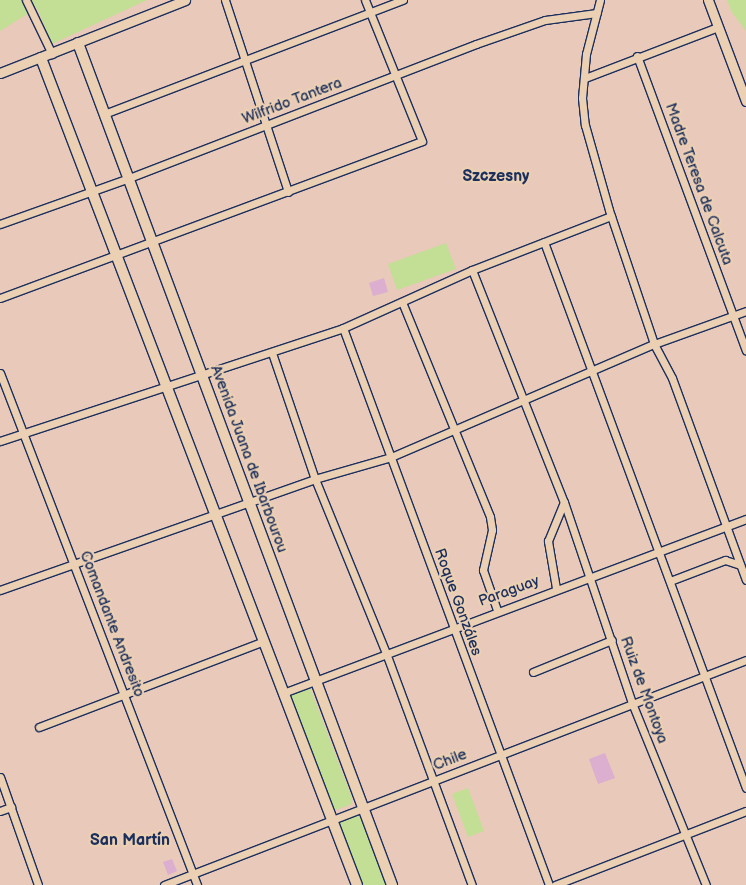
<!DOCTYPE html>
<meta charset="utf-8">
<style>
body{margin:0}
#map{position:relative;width:746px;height:885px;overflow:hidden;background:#e9c9b9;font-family:"Balsamiq Sans",sans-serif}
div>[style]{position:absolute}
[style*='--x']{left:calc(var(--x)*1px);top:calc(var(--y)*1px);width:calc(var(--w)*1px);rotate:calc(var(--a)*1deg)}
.green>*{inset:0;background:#c3de95}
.building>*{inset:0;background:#dcaed0}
.roads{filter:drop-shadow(1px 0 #1b2f5e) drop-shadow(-1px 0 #1b2f5e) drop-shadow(0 1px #1b2f5e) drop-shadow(0 -1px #1b2f5e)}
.minor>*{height:7px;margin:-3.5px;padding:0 3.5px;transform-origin:3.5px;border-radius:3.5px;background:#ecd0b3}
.tertiary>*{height:9px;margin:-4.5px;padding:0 4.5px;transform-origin:4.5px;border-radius:4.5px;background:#ecd0b3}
.secondary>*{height:10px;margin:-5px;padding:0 5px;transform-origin:5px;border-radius:5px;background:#ecd0b3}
span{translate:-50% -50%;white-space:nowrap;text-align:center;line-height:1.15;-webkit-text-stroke:4.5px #ecd0b3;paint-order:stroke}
.street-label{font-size:15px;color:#1b2f5e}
.neighbourhood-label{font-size:16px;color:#1b2f5e;font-weight:700}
</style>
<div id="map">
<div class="green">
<div style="clip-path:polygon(0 0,147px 0,52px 44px,37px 8px,0 31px)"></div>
<div style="clip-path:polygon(727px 0,746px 0,746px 31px,731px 11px)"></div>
<div style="clip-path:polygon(446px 243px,456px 269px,397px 290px,388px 264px)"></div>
<div style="clip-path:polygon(304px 684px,310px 688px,352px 798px,352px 804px,336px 810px,329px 805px,289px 697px,288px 691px)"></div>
<div style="clip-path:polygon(468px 788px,484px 831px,468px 837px,452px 794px)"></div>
<div style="clip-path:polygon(354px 813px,360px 817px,386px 885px,361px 885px,339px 826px,339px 820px)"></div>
</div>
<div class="building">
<div style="clip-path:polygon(384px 278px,388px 292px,373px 296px,369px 283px)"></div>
<div style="clip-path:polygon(605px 753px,615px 778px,598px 784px,589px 759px)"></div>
<div style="clip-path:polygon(172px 859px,177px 871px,168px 875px,163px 862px)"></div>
</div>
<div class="roads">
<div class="minor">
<div style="--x:26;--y:0;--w:60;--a:64.3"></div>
<div style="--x:225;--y:0;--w:202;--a:71.8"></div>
<div style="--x:600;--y:0;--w:56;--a:104.5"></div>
<div style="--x:586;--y:54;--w:44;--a:95.2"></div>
<div style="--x:582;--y:98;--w:27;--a:84"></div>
<div style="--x:585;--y:125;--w:88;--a:74.2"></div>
<div style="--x:609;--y:210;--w:141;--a:71.4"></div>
<div style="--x:654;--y:344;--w:38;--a:62"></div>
<div style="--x:672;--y:378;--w:215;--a:69.9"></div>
<div style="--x:637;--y:56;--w:314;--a:69.7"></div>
<div style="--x:585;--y:78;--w:142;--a:-21"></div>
<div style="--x:104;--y:114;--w:320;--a:-20.9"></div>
<div style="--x:0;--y:224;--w:137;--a:-19.6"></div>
<div style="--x:129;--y:178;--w:372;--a:-21.1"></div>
<div style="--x:476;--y:44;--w:73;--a:-19.2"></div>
<div style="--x:545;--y:20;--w:52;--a:-7.7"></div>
<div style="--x:544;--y:242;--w:582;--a:69.7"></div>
<div style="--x:472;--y:270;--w:250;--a:68.4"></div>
<div style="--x:564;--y:502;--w:212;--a:71.3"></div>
<div style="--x:632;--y:703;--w:196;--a:67.9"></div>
<div style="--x:0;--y:298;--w:450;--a:-20.4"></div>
<div style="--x:422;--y:141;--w:152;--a:-112"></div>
<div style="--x:402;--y:302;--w:232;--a:67.7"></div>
<div style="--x:490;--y:517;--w:13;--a:81"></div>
<div style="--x:492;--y:530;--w:41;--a:102.7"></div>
<div style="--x:483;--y:570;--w:42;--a:70.7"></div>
<div style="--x:343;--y:328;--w:594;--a:69.7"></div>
<div style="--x:272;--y:353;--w:133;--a:71.2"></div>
<div style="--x:315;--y:479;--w:188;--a:67.8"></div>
<div style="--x:386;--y:653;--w:247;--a:69.7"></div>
<div style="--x:0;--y:373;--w:549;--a:68.95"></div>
<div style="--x:0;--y:441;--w:361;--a:-18.2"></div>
<div style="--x:343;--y:328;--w:141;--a:-24.2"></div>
<div style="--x:472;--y:270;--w:149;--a:-21.2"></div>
<div style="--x:670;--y:581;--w:59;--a:-20.9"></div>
<div style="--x:725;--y:560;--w:16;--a:18"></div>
<div style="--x:556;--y:588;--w:48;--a:-99.7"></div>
<div style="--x:548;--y:541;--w:42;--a:-67.7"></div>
<div style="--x:0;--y:590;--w:334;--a:-19.4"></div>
<div style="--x:315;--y:479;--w:79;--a:-16.1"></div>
<div style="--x:391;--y:457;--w:286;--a:-23.3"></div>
<div style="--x:654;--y:344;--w:98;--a:-19.7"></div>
<div style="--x:533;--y:672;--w:85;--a:-22.1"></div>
<div style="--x:283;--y:693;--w:495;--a:-20.6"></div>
<div style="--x:39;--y:727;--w:241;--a:-20.9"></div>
<div style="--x:0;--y:777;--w:114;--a:70.6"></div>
<div style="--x:0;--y:811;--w:12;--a:-20"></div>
<div style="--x:164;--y:885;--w:624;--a:-21.14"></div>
<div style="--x:555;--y:885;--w:205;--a:-21.2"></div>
</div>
<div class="tertiary">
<div style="--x:708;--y:0;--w:108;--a:69.4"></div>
<div style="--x:0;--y:73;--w:199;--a:-21.5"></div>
</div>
<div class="secondary">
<div style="--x:78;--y:43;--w:899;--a:69.55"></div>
<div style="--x:41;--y:58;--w:885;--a:69.09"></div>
</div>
</div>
<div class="street-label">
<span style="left:292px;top:101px;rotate:-21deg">Wilfrido Tantera</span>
<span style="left:699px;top:184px;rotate:70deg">Madre Teresa de Calcuta</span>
<span style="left:249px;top:459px;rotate:70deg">Avenida Juana de Ibarbourou</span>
<span style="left:509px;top:591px;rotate:-20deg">Paraguay</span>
<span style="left:458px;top:602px;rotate:70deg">Roque Gonzáles</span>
<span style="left:112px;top:624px;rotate:69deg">Comandante Andresito</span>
<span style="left:644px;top:690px;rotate:70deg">Ruiz de Montoya</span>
<span style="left:450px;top:760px;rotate:-21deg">Chile</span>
</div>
<div class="neighbourhood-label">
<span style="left:496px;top:177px">Szczesny</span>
<span style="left:130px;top:841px">San Martín</span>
</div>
</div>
